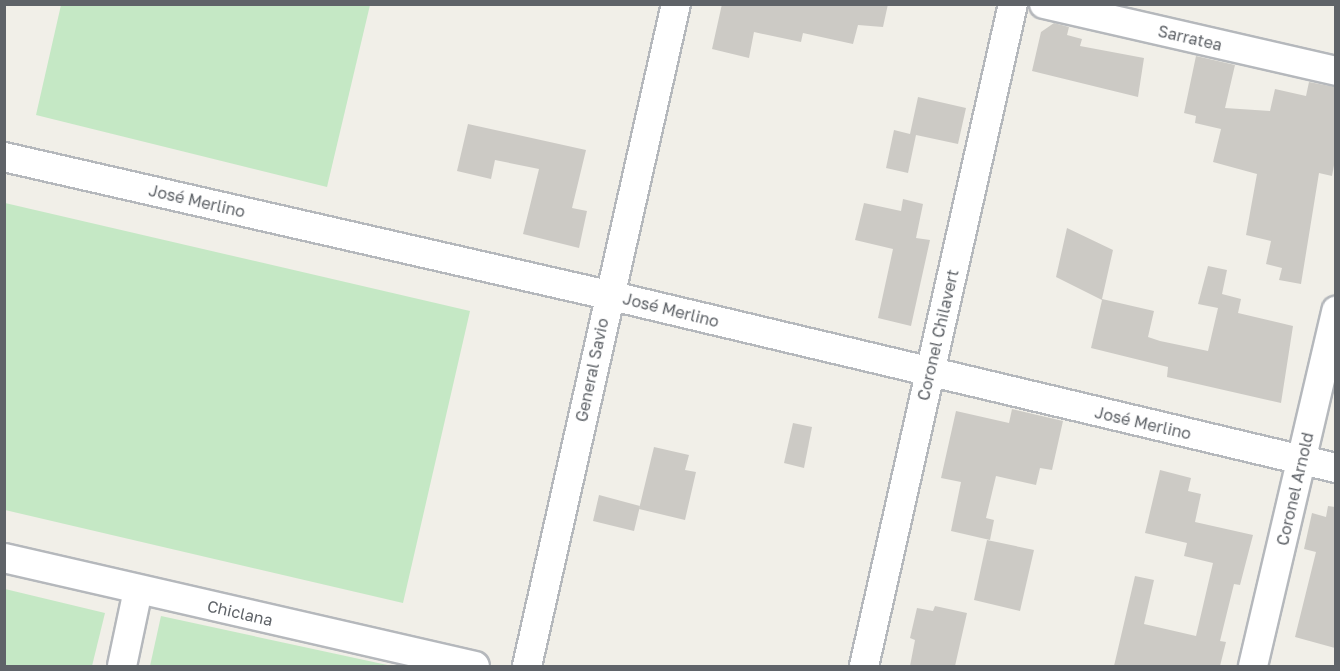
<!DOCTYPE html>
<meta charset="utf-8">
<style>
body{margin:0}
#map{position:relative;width:1340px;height:671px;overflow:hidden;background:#f1efe8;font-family:"Golos Text",sans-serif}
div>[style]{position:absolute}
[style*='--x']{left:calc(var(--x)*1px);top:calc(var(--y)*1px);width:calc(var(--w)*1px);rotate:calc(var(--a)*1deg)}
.green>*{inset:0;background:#c5e8c5}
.building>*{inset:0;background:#cccac5}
.roads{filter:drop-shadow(2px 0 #b5b8bc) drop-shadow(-2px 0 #b5b8bc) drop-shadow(0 2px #b5b8bc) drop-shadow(0 -2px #b5b8bc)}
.street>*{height:28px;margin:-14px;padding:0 14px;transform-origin:14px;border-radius:14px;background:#fff}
span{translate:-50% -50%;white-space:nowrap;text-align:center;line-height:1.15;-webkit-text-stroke:5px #fff;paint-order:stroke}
.street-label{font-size:16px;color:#5f6368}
.frame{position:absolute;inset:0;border:6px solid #5f6368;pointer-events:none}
</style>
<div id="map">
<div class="green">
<div style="clip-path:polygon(61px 5px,370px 5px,327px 187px,36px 115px)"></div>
<div style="clip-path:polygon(5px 203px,470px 311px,403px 603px,5px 510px)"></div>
<div style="clip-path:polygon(5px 589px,105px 613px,92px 666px,5px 666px)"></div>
<div style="clip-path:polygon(161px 616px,392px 666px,150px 666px)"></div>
</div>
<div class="building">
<div style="clip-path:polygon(722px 4px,888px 4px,883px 27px,858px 25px,853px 44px,803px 33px,801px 42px,754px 32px,749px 58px,712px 49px)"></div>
<div style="clip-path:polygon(1054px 23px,1069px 27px,1067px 35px,1082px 39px,1080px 46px,1144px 58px,1138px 97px,1032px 71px,1041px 32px)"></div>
<div style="clip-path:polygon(1196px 56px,1235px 65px,1225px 108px,1270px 111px,1275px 89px,1306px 96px,1309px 82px,1335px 87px,1335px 160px,1332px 176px,1319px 173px,1301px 284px,1279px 280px,1282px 268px,1266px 264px,1271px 241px,1246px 235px,1257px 174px,1213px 162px,1221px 129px,1195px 123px,1196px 116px,1184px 113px)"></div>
<div style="clip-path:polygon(918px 97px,966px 108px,958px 144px,916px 135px,908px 173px,886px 168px,894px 130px,910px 134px)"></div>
<div style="clip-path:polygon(468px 124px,586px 150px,572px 208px,587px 211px,579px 248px,523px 234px,539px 169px,495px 160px,491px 179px,457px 171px)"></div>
<div style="clip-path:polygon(903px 199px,923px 204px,916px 238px,930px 240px,911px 326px,878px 318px,893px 249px,855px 240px,864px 203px,901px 211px)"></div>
<div style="clip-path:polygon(1067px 228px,1113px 250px,1102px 299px,1154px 311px,1148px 337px,1160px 341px,1208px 351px,1218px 308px,1198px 304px,1208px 266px,1227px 270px,1222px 294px,1241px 299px,1238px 313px,1293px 326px,1281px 403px,1167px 377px,1168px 367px,1091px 348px,1102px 300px,1056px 277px)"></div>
<div style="clip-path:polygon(1012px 409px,1063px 421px,1052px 470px,1040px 468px,1036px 485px,996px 476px,986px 518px,994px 520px,990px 540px,951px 531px,961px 482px,941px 478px,956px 411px,1009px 423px)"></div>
<div style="clip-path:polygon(793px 423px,812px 427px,804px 468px,784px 463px)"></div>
<div style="clip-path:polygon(654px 447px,689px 455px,685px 470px,696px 472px,685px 520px,639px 509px)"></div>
<div style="clip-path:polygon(1160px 470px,1191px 478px,1188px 491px,1201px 494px,1195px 522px,1253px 535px,1240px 585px,1234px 584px,1220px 641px,1226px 642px,1220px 666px,1114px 666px,1135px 576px,1154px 580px,1144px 624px,1196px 636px,1213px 563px,1184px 556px,1187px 543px,1145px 533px)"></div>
<div style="clip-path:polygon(599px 495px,640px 506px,634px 531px,593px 521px)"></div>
<div style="clip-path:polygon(1328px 506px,1335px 507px,1335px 648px,1295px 637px,1316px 552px,1304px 549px,1312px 513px,1326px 517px)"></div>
<div style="clip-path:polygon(987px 540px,1034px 550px,1020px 611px,974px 600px)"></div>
<div style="clip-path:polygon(935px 606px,967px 613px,955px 666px,910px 666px,915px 640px,910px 638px,917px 608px,933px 611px)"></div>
</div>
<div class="roads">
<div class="street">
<div style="--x:1044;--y:4;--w:300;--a:12.9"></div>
<div style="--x:4;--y:157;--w:620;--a:12.87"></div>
<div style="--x:608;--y:295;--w:748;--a:13.37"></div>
<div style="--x:4;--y:558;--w:483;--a:12.9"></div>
<div style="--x:122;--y:666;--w:78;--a:-78.1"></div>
<div style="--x:527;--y:666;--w:679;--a:-77.32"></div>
<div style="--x:864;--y:666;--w:679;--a:-77.32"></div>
<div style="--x:1253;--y:666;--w:365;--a:-76.8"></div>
</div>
</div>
<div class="street-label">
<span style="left:1190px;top:38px;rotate:13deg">Sarratea</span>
<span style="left:197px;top:201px;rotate:13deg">José Merlino</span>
<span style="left:671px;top:310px;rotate:14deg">José Merlino</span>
<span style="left:938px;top:335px;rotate:-77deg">Coronel Chilavert</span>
<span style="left:592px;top:370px;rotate:-78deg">General Savio</span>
<span style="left:1143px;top:423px;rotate:13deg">José Merlino</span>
<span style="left:1295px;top:489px;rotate:-77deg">Coronel Arnold</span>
<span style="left:240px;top:613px;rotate:13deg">Chiclana</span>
</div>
<div class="frame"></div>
</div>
